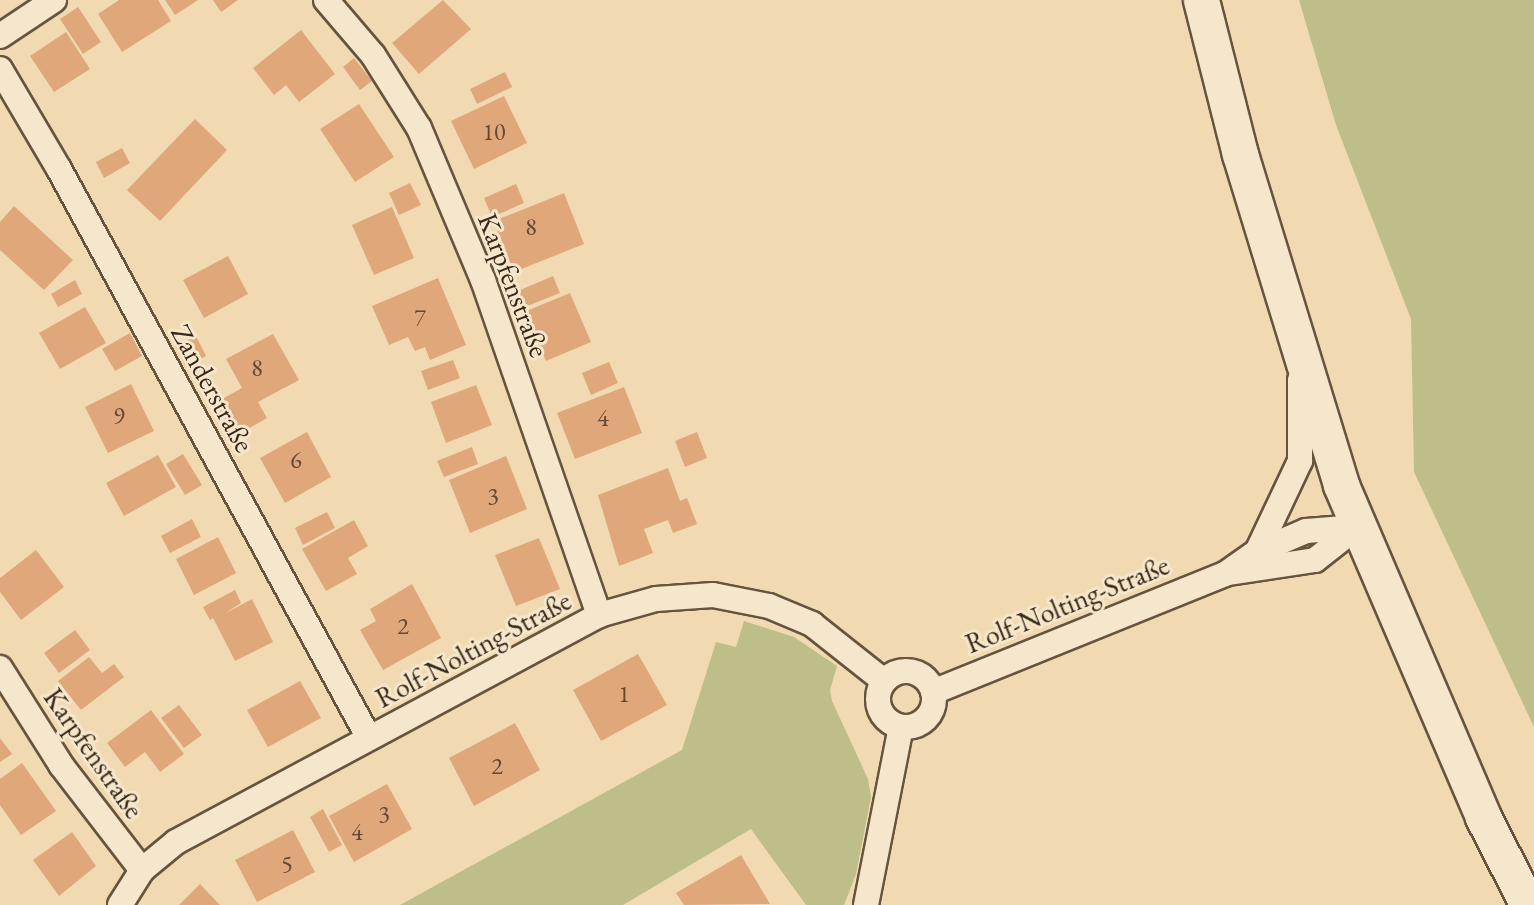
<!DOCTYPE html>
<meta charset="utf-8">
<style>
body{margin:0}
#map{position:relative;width:1534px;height:905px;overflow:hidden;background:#f1dab1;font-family:"EB Garamond",serif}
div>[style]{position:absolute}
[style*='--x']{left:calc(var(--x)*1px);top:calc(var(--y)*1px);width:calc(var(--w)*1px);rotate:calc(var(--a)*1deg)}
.green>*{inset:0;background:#bdbe89}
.building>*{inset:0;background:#e0a77b}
.roads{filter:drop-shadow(2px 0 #66543f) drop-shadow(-2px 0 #66543f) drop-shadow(0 2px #66543f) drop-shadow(0 -2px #66543f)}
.minor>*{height:24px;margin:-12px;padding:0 12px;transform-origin:12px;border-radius:12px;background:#f6e7cc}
.minor>.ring{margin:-12px;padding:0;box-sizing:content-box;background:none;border:24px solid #f6e7cc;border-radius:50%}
.secondary>*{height:35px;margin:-17.5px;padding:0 17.5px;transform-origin:17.5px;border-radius:17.5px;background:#f6e7cc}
span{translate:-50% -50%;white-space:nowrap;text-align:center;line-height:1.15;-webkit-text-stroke:6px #f6e7cc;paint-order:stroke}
.number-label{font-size:24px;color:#624732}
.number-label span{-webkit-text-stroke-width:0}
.street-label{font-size:28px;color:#382719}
</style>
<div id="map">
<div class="green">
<div style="clip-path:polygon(1299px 0,1534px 0,1534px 727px,1414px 472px,1411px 319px,1336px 125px)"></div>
<div style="clip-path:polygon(744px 621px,794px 637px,837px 666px,830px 690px,832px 701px,868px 779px,871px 797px,856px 874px,844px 905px,806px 905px,751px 829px,623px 905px,400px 905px,682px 750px,716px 642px,736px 647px)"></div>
</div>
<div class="building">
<div style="clip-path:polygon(119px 0,158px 0,171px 21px,122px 52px,98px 14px)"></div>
<div style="clip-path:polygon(165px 0,198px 0,175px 15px)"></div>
<div style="clip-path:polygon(213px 0,238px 0,221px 12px)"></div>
<div style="clip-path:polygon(443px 0,471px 29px,419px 74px,392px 43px)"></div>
<div style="clip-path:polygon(78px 7px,101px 42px,83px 54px,60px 19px)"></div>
<div style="clip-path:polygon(301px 30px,335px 74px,299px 102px,286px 85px,274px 95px,253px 68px)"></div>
<div style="clip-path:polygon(66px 32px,90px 69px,54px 92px,30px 56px)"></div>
<div style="clip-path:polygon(354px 58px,372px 81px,360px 90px,343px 67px)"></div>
<div style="clip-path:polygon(505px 72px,512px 87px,477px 104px,470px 89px)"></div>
<div style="clip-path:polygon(504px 96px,527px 143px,474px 169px,451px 121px)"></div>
<div style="clip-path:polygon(359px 104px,394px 157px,355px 182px,320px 129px)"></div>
<div style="clip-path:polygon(195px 119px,227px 150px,160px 221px,127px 190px)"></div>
<div style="clip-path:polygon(122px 148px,130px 163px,104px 178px,96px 162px)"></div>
<div style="clip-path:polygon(410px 183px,421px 205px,399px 215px,389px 193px)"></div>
<div style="clip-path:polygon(516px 184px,524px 203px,492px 217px,484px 198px)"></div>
<div style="clip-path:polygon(564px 193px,584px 244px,514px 272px,494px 221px)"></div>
<div style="clip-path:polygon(14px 206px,73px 260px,44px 290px,0 250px,0 222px)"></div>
<div style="clip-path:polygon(392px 207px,414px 258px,374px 275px,352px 225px)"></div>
<div style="clip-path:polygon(228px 256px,248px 294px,204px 318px,183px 280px)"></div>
<div style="clip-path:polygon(553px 276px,560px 293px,525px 307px,518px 291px)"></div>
<div style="clip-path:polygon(438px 278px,466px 345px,430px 360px,425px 347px,415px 351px,408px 337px,389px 345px,372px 306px)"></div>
<div style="clip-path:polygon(75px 280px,82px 294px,58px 307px,51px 294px)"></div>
<div style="clip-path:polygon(570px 293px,591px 342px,546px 361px,524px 312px)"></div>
<div style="clip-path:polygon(85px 307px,106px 343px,60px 369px,39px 333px)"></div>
<div style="clip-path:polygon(130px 333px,142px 356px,115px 371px,102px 349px)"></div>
<div style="clip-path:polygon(273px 334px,299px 380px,258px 402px,267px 418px,234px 437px,215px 403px,242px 388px,226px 359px)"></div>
<div style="clip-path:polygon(196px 336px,206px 356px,186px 367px,175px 346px)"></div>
<div style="clip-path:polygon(453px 360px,460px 378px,428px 390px,421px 371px)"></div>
<div style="clip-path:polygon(609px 362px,618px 383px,591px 395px,582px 373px)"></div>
<div style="clip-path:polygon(131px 384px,154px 431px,108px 453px,85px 407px)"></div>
<div style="clip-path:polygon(476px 385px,492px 425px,446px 443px,431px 402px)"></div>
<div style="clip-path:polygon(624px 387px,642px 433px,575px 459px,557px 413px)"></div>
<div style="clip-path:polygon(307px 432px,331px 477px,285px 503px,260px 458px)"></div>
<div style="clip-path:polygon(697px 432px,707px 458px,685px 467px,675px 441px)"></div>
<div style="clip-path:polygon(472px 447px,478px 464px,444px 477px,437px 461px)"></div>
<div style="clip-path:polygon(183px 454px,202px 485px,185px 495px,166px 464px)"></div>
<div style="clip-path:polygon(158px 455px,176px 487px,124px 516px,106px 483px)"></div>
<div style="clip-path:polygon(506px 456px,527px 509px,470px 533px,449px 480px)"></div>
<div style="clip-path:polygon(668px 468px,680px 501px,687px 498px,697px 524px,673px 533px,668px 520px,644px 529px,653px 553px,619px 566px,598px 495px)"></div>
<div style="clip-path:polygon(327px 512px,335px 528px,303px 545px,295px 528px)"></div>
<div style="clip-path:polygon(192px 519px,201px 537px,170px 553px,161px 536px)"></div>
<div style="clip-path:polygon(354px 520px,368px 546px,348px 558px,357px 574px,326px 591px,302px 549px)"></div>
<div style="clip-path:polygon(218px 537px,236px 573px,194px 595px,176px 559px)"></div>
<div style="clip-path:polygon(539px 538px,560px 589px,516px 606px,495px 555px)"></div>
<div style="clip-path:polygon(36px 550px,64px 587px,21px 620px,0 592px,0 578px)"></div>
<div style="clip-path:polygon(412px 584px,441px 638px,383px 670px,360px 630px,376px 621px,370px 609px)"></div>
<div style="clip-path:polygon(235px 590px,241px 603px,224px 614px,252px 599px,273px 642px,235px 661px,213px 618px,210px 620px,203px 607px)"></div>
<div style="clip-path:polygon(75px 630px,90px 650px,59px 673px,44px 653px)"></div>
<div style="clip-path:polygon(638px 654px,667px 705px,601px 741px,573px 690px)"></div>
<div style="clip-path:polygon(89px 657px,102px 673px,114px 664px,124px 677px,81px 710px,58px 681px)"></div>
<div style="clip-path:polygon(300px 681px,321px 718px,268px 747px,247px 710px)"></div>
<div style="clip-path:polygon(179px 705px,202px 735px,184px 748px,161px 718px)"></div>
<div style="clip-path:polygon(151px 710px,184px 754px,160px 772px,145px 752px,125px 767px,107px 743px)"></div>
<div style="clip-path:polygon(515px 723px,540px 770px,474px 806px,449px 758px)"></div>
<div style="clip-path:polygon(0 738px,12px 754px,0 762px)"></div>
<div style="clip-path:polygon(22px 763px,56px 811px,21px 835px,0 805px,0 779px)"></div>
<div style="clip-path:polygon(387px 784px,412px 829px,354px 862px,329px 816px)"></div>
<div style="clip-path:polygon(323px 809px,342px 845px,329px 852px,310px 817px)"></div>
<div style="clip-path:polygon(293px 830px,315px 872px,257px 902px,235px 860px)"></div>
<div style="clip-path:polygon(72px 832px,96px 866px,59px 896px,33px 860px)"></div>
<div style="clip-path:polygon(741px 855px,770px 904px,684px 905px,676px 893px)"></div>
<div style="clip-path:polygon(200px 884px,220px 905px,179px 905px)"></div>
</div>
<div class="roads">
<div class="minor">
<div style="--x:326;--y:0;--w:72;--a:49.5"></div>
<div style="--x:373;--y:55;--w:86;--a:57.8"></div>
<div style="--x:419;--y:128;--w:165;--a:67.2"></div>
<div style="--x:483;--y:280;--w:355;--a:70.9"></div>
<div style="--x:0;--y:36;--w:65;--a:-33.7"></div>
<div style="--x:0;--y:69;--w:116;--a:59.5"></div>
<div style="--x:59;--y:169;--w:648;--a:61.42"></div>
<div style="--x:1257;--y:552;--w:101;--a:-64.7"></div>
<div style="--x:1300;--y:461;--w:81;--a:-90"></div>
<div style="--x:1229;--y:573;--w:87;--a:-8.6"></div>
<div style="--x:1315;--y:560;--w:53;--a:-38.2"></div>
<div style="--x:0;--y:668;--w:115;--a:57.8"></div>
<div style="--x:61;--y:765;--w:133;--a:52.4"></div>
<div class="ring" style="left:878px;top:671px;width:32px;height:32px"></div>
<div style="--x:933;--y:692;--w:315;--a:-22"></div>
<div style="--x:1225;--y:574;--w:39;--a:-35"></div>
<div style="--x:1257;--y:552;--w:53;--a:-23.2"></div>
<div style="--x:1306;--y:531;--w:51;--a:-4.5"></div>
<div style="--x:120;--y:905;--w:41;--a:-57.8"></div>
<div style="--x:142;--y:870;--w:44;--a:-39.5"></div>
<div style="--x:176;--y:842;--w:480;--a:-28.2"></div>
<div style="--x:599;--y:615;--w:59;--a:-15.7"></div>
<div style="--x:656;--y:599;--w:57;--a:-4"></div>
<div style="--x:713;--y:595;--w:57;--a:11.1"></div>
<div style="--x:769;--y:606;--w:47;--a:22.7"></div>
<div style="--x:812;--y:624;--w:92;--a:38.4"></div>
<div style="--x:866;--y:905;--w:181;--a:-78.9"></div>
</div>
<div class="secondary">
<div style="--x:1201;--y:0;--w:159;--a:75.8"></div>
<div style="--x:1240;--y:154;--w:346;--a:73"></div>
<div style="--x:1341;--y:485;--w:361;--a:66.8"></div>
<div style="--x:1483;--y:817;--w:99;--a:62.9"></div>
</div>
</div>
<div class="number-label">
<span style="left:494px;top:132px">10</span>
<span style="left:531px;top:227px">8</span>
<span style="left:420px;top:318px">7</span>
<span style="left:257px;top:368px">8</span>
<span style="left:119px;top:416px">9</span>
<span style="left:603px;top:418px">4</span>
<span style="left:296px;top:460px">6</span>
<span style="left:493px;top:496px">3</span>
<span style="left:403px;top:626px">2</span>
<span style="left:624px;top:694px">1</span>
<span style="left:497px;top:766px">2</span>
<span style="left:384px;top:814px">3</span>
<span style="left:357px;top:832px">4</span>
<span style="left:287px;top:864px">5</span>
</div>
<div class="street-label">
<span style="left:514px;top:285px;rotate:69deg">Karpfenstraße</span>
<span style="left:213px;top:388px;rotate:61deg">Zanderstraße</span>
<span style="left:1067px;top:604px;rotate:-22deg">Rolf-Nolting-Straße</span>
<span style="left:473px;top:649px;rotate:-28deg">Rolf-Nolting-Straße</span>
<span style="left:94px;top:753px;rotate:55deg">Karpfenstraße</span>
</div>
</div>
